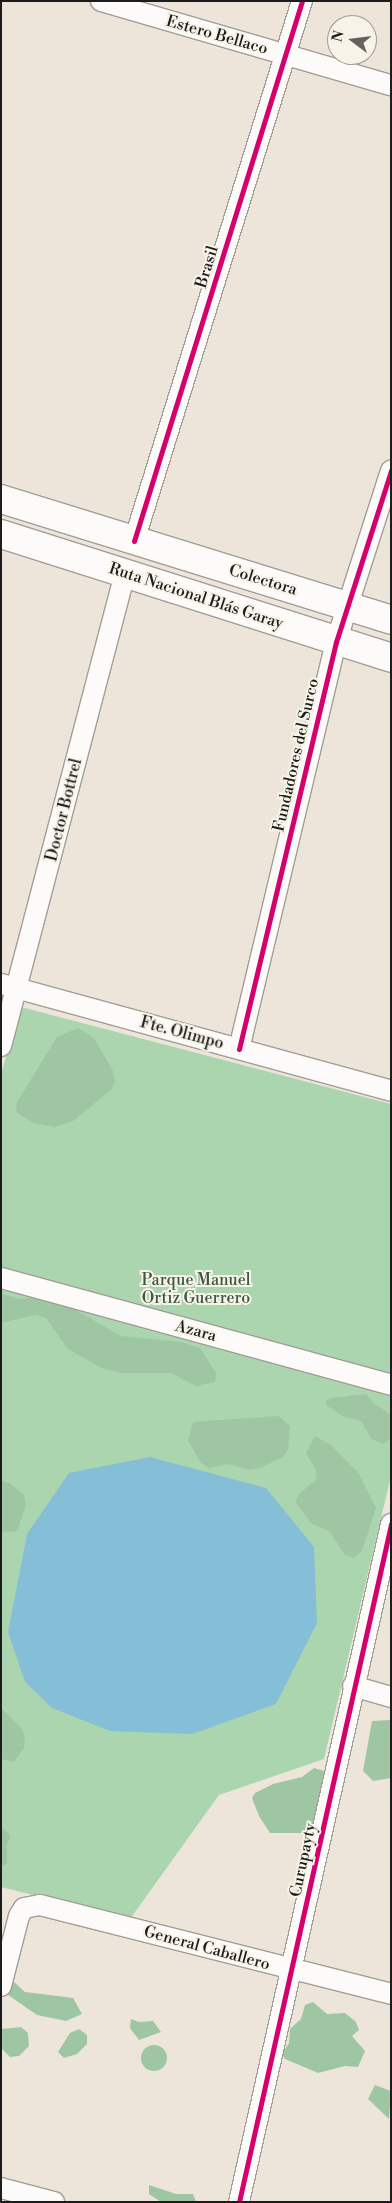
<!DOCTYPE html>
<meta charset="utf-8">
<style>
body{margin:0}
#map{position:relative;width:392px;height:2203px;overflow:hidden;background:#ede5d9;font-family:"Libre Bodoni",serif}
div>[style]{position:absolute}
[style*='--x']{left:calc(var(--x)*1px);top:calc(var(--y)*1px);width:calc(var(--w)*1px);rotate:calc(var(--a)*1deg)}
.green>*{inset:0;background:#abd5ae}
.forest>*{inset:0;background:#9fc6a3}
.round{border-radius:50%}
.water>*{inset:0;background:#85bfd7}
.roads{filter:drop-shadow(1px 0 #a29d96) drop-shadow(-1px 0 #a29d96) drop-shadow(0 1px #a29d96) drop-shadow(0 -1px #a29d96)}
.street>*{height:20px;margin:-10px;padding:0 10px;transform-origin:10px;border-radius:10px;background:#fcfbf9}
.secondary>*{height:28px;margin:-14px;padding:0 14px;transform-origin:14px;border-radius:14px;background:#fcfbf9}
.highway>*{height:28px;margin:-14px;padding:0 14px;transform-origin:14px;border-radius:14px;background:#fcfbf9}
.cycleway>*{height:5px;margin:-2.5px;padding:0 2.5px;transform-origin:2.5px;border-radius:2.5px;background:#d6006c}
span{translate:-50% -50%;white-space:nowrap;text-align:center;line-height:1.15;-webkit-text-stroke:4px #f7f3e8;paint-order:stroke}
.street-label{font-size:16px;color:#1c1c1c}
.park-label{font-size:16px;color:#3b5843}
.frame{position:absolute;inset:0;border:2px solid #1c1c1c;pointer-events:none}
.north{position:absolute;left:327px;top:15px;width:50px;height:50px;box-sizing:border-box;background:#f7f3e8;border:1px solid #9f9d96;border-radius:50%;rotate:285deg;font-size:14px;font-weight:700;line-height:20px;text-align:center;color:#1c1c1c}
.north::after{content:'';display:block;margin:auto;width:18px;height:22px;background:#65625e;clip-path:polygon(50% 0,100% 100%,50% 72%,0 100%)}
</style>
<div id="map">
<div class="green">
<div style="clip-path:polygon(21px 1007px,391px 1104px,391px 1476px,324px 1759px,219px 1795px,130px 1919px,1px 1887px,1px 1074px)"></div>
</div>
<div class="forest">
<div style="clip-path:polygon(78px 1028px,94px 1038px,113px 1071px,115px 1081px,111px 1090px,73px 1121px,55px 1127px,33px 1123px,16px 1112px,17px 1102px,57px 1037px)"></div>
<div style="clip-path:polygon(1px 1294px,20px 1299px,39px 1297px,67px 1305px,121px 1336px,181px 1342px,200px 1348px,216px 1373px,215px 1382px,196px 1386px,171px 1373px,121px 1373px,102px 1368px,68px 1349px,46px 1318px,36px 1315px,1px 1323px)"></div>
<div style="clip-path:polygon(366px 1394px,374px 1404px,391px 1414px,391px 1438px,384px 1444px,371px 1439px,361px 1421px,342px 1416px,326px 1405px,326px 1400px,331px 1398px)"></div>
<div style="clip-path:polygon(279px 1416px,290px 1426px,288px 1450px,283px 1457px,260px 1468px,250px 1470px,227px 1464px,209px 1468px,201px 1463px,188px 1441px,193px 1422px)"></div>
<div style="clip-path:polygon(315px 1436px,332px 1446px,359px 1474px,376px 1508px,362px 1551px,354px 1558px,345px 1555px,329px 1531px,312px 1524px,295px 1502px,300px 1493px,316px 1480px,316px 1470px,306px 1453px)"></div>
<div style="clip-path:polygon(1px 1481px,10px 1483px,24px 1495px,26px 1505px,17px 1531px,1px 1532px)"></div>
<div style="clip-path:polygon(1px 1708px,22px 1729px,25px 1738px,24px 1748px,14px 1762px,1px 1759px)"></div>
<div style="clip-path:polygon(391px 1720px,391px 1778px,373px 1781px,363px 1771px,372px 1721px)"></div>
<div style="clip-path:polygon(314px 1768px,324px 1771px,325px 1775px,317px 1821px,303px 1833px,270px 1833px,259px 1816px,252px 1798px,255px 1793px,273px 1784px,302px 1777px)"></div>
<div style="clip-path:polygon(1px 1826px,11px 1836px,7px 1843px,7px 1864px,1px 1866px)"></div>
<div style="clip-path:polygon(13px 1981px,25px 1992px,73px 1998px,82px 2014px,66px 2021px,37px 2015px,8px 1995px)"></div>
<div style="clip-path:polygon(313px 2002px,327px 2014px,345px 2013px,356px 2022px,359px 2030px,352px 2036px,365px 2051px,358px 2067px,345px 2066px,318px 2073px,285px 2059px,282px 2054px,289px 2043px,290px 2029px,301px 2019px,305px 2005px)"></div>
<div style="clip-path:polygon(131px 2019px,139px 2022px,153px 2021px,161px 2032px,139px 2040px,130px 2028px)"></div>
<div style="clip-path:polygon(21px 2027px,28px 2033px,29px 2046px,19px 2056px,10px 2057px,1px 2048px,2px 2029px)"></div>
<div style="clip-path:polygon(79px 2029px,87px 2035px,87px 2044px,77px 2054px,64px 2058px,58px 2052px,70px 2033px)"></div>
<div class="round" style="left:141px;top:2045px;width:26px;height:26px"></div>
<div style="clip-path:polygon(375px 2085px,391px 2091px,389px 2119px,368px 2099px)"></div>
<div style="clip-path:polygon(149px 2185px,176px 2194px,193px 2194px,196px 2202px,161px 2202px,149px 2194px)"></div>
</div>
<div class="water">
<div style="clip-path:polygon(150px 1457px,266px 1488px,314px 1547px,317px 1623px,276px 1704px,192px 1734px,110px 1731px,52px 1708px,25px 1682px,8px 1632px,27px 1534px,69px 1473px)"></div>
</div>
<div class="roads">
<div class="street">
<div style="--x:101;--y:1;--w:302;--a:16.2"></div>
<div style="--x:134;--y:541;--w:566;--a:-72.72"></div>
<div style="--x:1;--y:984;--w:404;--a:15.3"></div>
<div style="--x:1;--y:1046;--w:489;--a:-75.3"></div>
<div style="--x:239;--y:1049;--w:418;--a:-76.6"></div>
<div style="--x:336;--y:642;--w:180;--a:-72.2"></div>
<div style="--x:1;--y:1278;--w:404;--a:15.3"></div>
<div style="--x:353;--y:1686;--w:40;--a:16"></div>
<div style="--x:1;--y:1986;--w:72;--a:-75.6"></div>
<div style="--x:19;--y:1916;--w:9;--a:-58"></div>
<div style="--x:24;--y:1908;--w:16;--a:-11"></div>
<div style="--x:40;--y:1905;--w:362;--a:14.2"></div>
<div style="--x:1;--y:2188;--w:55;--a:14.8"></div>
<div style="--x:239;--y:2202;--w:695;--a:-77.36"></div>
</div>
<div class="secondary">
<div style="--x:1;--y:499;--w:408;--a:17.2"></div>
</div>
<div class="highway">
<div style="--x:1;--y:534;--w:409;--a:17.6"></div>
</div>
</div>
<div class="cycleway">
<div style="--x:134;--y:541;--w:566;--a:-72.72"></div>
<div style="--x:239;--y:1049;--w:418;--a:-76.6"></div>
<div style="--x:336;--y:642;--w:180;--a:-72.2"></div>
<div style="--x:239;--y:2202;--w:695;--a:-77.36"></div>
</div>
<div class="street-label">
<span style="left:217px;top:35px;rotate:16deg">Estero Bellaco</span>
<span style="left:207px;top:267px;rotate:-73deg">Brasil</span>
<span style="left:263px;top:580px;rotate:17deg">Colectora</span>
<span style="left:196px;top:596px;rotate:18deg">Ruta Nacional Blás Garay</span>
<span style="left:296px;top:755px;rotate:-77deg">Fundadores del Surco</span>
<span style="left:64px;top:810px;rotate:-76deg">Doctor Bottrel</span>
<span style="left:182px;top:1033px;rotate:15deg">Fte. Olimpo</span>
<span style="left:196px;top:1331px;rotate:15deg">Azara</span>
<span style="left:303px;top:1860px;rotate:-78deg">Curupayty</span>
<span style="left:207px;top:1948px;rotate:15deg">General Caballero</span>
</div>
<div class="park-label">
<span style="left:196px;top:1289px">Parque Manuel<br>Ortiz Guerrero</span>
</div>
<div class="frame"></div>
<div class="north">N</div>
</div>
